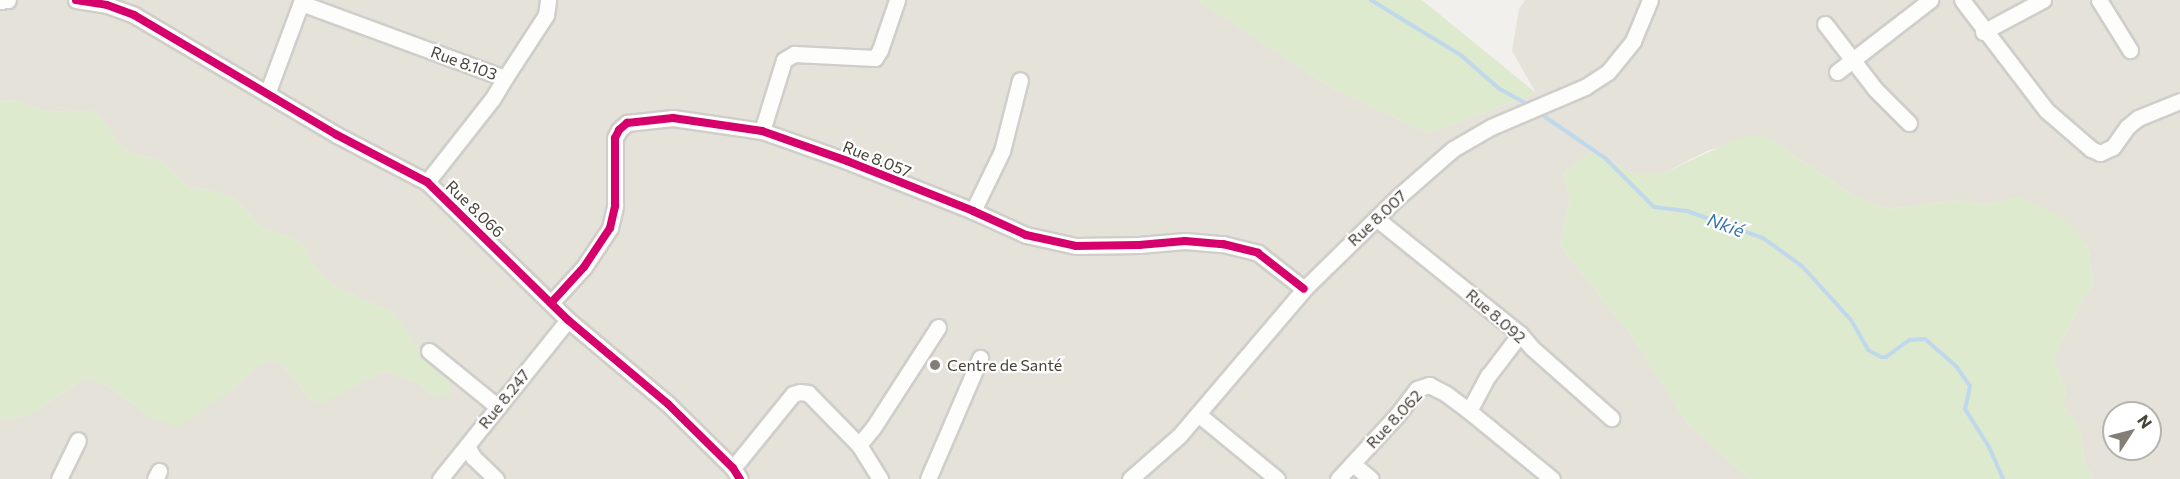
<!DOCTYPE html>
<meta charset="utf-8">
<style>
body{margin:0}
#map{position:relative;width:2180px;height:479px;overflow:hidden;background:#f2f0ec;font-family:Commissioner,sans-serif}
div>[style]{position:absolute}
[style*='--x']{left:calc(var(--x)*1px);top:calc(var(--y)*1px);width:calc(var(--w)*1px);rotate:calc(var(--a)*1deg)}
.residential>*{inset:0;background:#e5e2da}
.green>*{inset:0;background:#ddeace}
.stream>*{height:4px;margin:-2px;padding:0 2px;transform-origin:2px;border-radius:2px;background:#c0d8eb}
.roads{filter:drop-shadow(2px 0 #cfceca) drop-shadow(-2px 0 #cfceca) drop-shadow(0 2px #cfceca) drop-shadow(0 -2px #cfceca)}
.street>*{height:15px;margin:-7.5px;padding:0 7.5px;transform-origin:7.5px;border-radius:7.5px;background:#fdfdfc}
.cycleway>*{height:8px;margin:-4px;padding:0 4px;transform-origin:4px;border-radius:4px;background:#d6006c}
.dots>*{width:16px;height:16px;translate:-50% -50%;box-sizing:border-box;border:3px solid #fff;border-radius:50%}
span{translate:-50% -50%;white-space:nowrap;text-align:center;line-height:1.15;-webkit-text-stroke:4.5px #fff;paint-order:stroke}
.street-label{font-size:16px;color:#474238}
.poi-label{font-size:16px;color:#474238}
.left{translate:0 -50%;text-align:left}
.water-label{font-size:18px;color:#3974ab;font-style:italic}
.north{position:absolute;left:2102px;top:401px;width:60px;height:60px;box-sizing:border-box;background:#fff;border:2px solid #b5b3af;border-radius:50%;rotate:54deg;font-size:16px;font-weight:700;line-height:24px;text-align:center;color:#474238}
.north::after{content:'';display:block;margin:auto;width:21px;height:27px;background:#837f77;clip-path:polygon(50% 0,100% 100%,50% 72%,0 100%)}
</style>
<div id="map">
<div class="residential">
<div style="clip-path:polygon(evenodd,0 0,1198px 0,1328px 86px,1428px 133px,1536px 93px,1512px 51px,1519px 9px,1525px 0,2180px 0,2180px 479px,2092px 479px,2091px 472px,2085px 466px,2080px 429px,2062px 403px,2066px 391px,2053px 357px,2093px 282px,2087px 245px,2021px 197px,1985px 205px,1959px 200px,1890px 209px,1859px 199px,1767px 137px,1709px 150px,1664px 173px,1632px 173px,1593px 151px,1563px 173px,1570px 198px,1560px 246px,1631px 335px,1688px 424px,1750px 479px,0 479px,0 420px,27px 416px,86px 378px,107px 385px,156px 421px,233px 389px,255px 367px,266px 362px,280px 362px,310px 399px,321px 403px,384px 371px,417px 382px,436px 398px,449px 381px,421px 353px,395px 314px,332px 285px,315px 267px,304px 246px,293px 238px,260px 227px,237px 200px,212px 190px,188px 187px,162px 161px,128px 152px,119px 144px,98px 114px,87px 110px,48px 112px,14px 100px,0 101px,0 0,2114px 413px,2150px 413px,2150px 449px,2114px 449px,2114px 413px)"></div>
</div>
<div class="green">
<div style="clip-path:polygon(1198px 0,1422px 0,1536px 93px,1428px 133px,1328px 86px)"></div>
<div style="clip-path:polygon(14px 100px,48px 112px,87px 110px,98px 114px,119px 144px,128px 152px,162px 161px,188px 187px,212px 190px,237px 200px,260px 227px,293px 238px,304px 246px,315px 267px,332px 285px,395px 314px,421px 353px,449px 381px,449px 394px,436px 398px,417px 382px,384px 371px,321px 404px,310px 399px,280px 362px,266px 362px,255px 367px,233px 389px,180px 426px,156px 421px,107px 385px,86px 378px,27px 416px,0 420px,0 101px)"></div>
<div style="clip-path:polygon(1746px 135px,1767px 137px,1859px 199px,1890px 209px,1959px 200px,1985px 205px,2021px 197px,2064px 218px,2087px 245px,2093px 282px,2053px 357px,2066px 391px,2062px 403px,2080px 429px,2085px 466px,2091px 472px,2092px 479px,1750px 479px,1688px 424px,1631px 335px,1560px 246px,1570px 198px,1563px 173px,1593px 151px,1632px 173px,1664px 173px)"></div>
</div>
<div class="stream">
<div style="--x:1371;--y:0;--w:107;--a:31.6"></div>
<div style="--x:1462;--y:56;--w:48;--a:41.6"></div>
<div style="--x:1498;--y:88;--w:37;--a:29"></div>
<div style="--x:1538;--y:112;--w:81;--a:34.5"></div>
<div style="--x:1605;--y:158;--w:69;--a:45"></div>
<div style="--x:1654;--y:207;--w:33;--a:7"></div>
<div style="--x:1687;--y:211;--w:81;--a:19.6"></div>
<div style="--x:1763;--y:238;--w:48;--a:35.7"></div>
<div style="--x:1802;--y:266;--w:73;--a:47.8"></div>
<div style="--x:1851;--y:320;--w:34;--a:60"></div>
<div style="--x:1868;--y:350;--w:15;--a:28"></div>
<div style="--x:1881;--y:357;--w:5;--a:0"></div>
<div style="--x:1886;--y:357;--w:29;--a:-36"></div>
<div style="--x:1909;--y:340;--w:16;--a:-4"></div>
<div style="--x:1925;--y:339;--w:41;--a:41.1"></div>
<div style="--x:1956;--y:366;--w:24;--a:55"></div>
<div style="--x:1970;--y:386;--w:24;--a:102"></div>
<div style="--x:1965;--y:409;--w:45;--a:57.7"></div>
<div style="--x:1989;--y:447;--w:35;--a:66"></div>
</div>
<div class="roads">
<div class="street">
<div style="--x:76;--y:0;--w:31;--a:9"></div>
<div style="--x:107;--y:5;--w:29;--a:20"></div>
<div style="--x:134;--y:15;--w:236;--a:30.6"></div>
<div style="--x:337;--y:135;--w:102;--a:27.6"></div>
<div style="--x:427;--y:182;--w:197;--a:44.4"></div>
<div style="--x:568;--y:320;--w:131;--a:40"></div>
<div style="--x:668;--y:404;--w:91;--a:44.6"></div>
<div style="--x:733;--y:468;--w:13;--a:58"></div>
<div style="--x:1962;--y:0;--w:138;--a:52.6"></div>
<div style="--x:2046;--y:110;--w:60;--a:40.9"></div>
<div style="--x:2091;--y:149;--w:10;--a:24"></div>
<div style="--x:2100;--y:153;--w:14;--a:-25"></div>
<div style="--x:2113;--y:147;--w:24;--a:-55"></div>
<div style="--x:2127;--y:127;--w:14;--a:-39"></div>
<div style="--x:2138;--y:118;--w:45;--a:-22"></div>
<div style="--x:2099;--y:0;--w:59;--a:58.2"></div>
<div style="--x:0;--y:1;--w:8;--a:-7"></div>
<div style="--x:301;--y:3;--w:217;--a:20.2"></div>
<div style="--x:505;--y:78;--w:23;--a:121"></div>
<div style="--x:493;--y:98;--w:107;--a:128.2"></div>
<div style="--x:1825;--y:24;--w:82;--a:52.4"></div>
<div style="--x:1875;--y:89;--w:48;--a:45"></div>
<div style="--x:1983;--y:32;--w:68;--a:-28.1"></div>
<div style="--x:1837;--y:72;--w:118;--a:-37.7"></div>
<div style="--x:505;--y:78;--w:75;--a:-56.9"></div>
<div style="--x:546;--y:15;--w:15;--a:-82"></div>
<div style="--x:267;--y:94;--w:100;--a:-69.6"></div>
<div style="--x:762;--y:131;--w:74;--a:-72.8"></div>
<div style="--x:784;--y:60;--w:12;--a:-31"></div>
<div style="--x:794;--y:54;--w:81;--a:2.8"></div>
<div style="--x:875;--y:58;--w:9;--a:-58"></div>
<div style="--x:880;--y:50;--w:53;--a:-71.2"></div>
<div style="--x:973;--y:211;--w:67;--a:-64.2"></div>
<div style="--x:1002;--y:151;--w:73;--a:-75.8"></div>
<div style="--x:1377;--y:219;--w:184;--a:38.8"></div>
<div style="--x:1520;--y:334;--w:18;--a:49"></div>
<div style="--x:1532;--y:348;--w:106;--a:41.5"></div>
<div style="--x:551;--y:303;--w:49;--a:-47.5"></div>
<div style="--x:584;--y:267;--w:47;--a:-56.3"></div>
<div style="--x:610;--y:228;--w:23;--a:-77"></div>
<div style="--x:615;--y:206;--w:68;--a:-90"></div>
<div style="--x:615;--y:138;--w:9;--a:-63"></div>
<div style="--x:619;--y:130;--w:11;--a:-41"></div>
<div style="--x:627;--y:123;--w:46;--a:-6.2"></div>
<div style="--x:673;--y:118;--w:90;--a:8.3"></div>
<div style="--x:762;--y:131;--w:90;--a:19.4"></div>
<div style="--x:847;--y:161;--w:136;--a:21.6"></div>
<div style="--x:973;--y:211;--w:58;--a:24.4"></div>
<div style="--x:1026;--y:235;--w:51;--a:12.4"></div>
<div style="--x:1076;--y:246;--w:63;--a:-0.9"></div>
<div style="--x:1139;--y:245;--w:46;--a:-5"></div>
<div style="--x:1185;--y:241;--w:38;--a:5"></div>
<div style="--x:1223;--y:244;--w:36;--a:14"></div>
<div style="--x:1258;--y:253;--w:58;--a:38"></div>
<div style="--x:429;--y:351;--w:89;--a:39.1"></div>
<div style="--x:1469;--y:411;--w:107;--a:39.3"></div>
<div style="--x:1198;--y:414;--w:102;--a:39.4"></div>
<div style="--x:859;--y:445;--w:22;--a:-51"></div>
<div style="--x:873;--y:428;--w:120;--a:-57.2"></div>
<div style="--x:467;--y:446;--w:13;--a:61"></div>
<div style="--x:473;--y:457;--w:32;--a:44"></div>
<div style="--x:1353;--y:464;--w:23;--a:40"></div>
<div style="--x:733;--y:468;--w:95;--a:-51"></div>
<div style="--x:793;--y:394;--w:7;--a:-16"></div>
<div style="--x:800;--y:392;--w:8;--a:7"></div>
<div style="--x:808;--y:393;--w:73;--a:45.6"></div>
<div style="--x:859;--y:445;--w:40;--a:58"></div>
<div style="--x:59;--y:479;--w:43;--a:-64"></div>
<div style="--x:155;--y:479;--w:9;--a:-63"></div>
<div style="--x:440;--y:479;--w:204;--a:-51.2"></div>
<div style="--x:928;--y:479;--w:132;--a:-66.7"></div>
<div style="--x:1130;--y:479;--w:65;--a:-41.3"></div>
<div style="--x:1179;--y:436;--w:193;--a:-49.6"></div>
<div style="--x:1304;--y:289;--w:132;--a:-44.4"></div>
<div style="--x:1398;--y:197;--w:73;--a:-41.1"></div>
<div style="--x:1453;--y:149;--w:44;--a:-30.1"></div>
<div style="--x:1491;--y:127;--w:102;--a:-23.1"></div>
<div style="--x:1585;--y:87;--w:27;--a:-33"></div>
<div style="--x:1608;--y:72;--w:40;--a:-51"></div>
<div style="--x:1633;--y:41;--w:44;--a:-67.5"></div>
<div style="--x:1338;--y:479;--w:88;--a:-47.3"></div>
<div style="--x:1398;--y:414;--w:31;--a:-53"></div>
<div style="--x:1417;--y:389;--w:13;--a:-18"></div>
<div style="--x:1429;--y:385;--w:18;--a:27"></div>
<div style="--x:1445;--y:393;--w:30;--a:37"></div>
<div style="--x:1469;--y:411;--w:40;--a:-62"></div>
<div style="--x:1488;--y:376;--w:53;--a:-52.7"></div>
</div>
</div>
<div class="cycleway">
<div style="--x:76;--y:0;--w:31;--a:9"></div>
<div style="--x:107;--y:5;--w:29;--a:20"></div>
<div style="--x:134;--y:15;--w:236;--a:30.6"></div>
<div style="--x:337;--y:135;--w:102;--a:27.6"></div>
<div style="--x:427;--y:182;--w:197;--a:44.4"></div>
<div style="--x:568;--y:320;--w:131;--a:40"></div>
<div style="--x:668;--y:404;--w:91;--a:44.6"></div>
<div style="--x:733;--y:468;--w:13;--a:58"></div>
<div style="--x:551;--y:303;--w:49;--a:-47.5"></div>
<div style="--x:584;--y:267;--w:47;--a:-56.3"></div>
<div style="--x:610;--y:228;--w:23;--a:-77"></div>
<div style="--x:615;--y:206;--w:68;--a:-90"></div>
<div style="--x:615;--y:138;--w:9;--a:-63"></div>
<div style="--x:619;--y:130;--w:11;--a:-41"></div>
<div style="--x:627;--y:123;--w:46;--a:-6.2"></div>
<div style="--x:673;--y:118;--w:90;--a:8.3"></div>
<div style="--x:762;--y:131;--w:90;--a:19.4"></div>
<div style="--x:847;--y:161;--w:136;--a:21.6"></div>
<div style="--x:973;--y:211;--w:58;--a:24.4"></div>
<div style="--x:1026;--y:235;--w:51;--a:12.4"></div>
<div style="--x:1076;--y:246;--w:63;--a:-0.9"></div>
<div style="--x:1139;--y:245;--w:46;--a:-5"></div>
<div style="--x:1185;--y:241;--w:38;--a:5"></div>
<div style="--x:1223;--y:244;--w:36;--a:14"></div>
<div style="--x:1258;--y:253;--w:58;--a:38"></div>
</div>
<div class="dots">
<div style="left:935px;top:365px;background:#837f77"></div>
</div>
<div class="street-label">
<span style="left:464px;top:63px;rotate:20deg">Rue 8.103</span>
<span style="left:877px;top:159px;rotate:22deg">Rue 8.057</span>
<span style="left:475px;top:209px;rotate:44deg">Rue 8.066</span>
<span style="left:1377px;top:218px;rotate:-43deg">Rue 8.007</span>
<span style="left:1496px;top:316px;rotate:41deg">Rue 8.092</span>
<span style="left:504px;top:399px;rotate:-51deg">Rue 8.247</span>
<span style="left:1394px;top:419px;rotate:-47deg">Rue 8.062</span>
</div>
<div class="poi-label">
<span class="left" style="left:947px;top:365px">Centre de Santé</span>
</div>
<div class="water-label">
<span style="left:1726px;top:225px;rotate:20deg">Nkié</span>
</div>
<div class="north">N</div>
</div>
